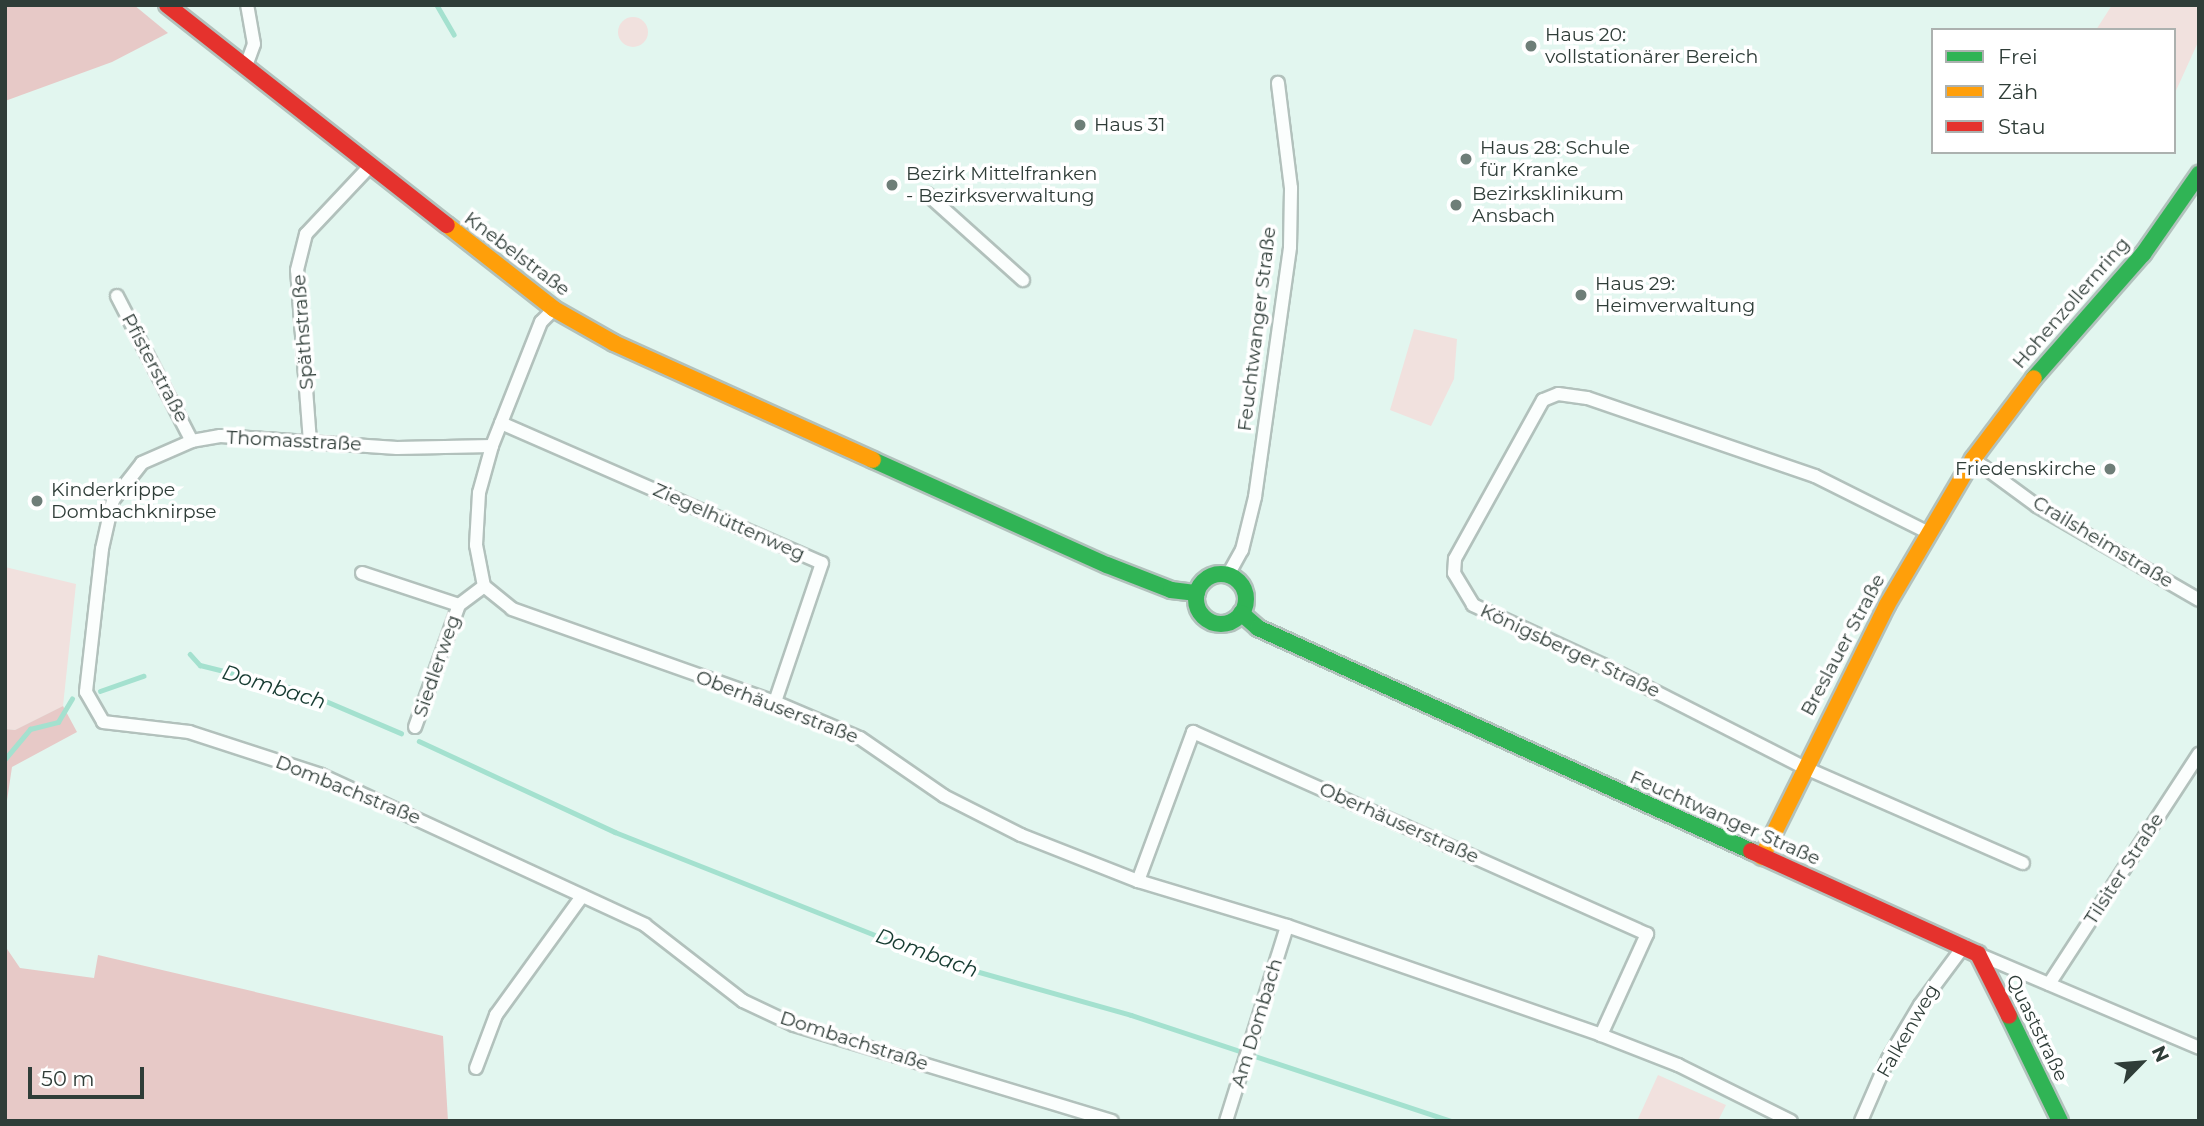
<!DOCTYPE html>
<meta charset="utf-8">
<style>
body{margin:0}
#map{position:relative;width:2204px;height:1126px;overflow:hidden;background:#e2f6ef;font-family:Montserrat,sans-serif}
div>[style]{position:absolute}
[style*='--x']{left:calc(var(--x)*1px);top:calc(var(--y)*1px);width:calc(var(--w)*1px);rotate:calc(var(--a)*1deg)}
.green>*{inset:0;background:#f1e1de}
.round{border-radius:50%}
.forest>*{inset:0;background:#e7c9c7}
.stream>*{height:4.5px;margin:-2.25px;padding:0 2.25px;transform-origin:2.25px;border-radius:2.25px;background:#a4e1cf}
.roads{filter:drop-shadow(2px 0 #b2c1bc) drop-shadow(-2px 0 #b2c1bc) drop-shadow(0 2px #b2c1bc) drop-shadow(0 -2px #b2c1bc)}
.street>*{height:12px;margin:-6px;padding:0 6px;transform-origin:6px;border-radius:6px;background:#fbfefd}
.fast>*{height:16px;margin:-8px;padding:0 8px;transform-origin:8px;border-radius:8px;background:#30b455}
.fast>.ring{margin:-8px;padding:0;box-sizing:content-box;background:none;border:16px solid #30b455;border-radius:50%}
.slow>*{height:16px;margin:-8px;padding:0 8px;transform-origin:8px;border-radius:8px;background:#ff9f0a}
.jam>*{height:16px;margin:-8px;padding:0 8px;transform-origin:8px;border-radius:8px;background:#e5322d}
.dots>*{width:19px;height:19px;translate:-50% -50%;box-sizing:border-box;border:4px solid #fff;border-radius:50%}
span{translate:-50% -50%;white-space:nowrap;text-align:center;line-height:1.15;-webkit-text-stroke:7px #fff;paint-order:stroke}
.poi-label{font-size:19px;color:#2f3d38}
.left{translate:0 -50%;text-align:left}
.right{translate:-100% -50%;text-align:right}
.street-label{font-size:19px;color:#2f3d38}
.water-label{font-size:21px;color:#163b31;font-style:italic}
.frame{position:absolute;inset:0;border:7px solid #2f3d38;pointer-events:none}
.legend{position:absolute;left:1931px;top:28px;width:245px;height:126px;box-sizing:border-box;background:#fff;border:2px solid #acb1af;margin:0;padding:9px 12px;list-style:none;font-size:21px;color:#2f3d38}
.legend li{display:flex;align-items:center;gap:14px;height:35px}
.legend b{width:35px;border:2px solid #acb1af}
.north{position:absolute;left:2106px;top:1028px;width:70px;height:70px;-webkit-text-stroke:5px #fff;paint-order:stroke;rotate:65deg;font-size:19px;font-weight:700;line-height:28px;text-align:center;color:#2f3d38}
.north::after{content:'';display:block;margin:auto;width:24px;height:32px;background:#2f3d38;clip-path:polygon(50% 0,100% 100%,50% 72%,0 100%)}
.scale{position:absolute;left:28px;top:1067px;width:116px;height:32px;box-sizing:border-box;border:4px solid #2f3d38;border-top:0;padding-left:9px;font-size:21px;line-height:24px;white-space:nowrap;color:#2f3d38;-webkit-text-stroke:5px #fff;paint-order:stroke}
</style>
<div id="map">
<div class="green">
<div style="clip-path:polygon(2112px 5px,2199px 5px,2199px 40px,2174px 95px,2174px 30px,2096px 30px)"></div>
<div class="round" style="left:618px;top:17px;width:30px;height:30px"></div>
<div style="clip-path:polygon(1414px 329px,1457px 339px,1454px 379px,1431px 426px,1390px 410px)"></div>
<div style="clip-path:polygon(5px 567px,76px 584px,63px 706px,15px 730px,5px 729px)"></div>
<div style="clip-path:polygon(1658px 1075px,1726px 1105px,1718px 1121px,1637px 1121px)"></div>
</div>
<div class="forest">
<div style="clip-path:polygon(5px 5px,134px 5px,168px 33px,112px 62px,5px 101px)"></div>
<div style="clip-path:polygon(63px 706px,77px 732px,12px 767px,5px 814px,5px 729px,15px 730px)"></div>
<div style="clip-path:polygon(5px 946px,20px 968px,94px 978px,98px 955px,443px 1036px,448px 1121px,5px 1121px)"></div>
</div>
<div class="stream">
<div style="--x:437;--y:5;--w:34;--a:60"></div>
<div style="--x:190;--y:654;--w:15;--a:48"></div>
<div style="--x:200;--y:665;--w:103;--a:14"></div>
<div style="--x:300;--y:690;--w:110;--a:23.1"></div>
<div style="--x:100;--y:691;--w:46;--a:-19.2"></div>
<div style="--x:419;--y:741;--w:216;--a:24.9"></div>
<div style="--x:615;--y:832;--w:354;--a:21.6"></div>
<div style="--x:944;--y:962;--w:194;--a:15.8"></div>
<div style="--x:1131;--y:1015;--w:338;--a:18.3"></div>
<div style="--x:5;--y:759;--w:39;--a:-50"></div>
<div style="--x:30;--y:729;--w:29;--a:-14"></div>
<div style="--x:58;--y:722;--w:27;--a:-59"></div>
</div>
<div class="roads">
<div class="street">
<div style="--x:246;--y:66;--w:23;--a:-70"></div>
<div style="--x:254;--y:44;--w:40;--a:-100"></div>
<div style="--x:927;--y:194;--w:129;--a:41.9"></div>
<div style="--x:117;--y:296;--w:163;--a:62.7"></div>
<div style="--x:554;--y:309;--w:18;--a:135"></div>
<div style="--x:541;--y:322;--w:133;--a:111.6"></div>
<div style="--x:492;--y:446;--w:95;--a:178.8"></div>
<div style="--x:397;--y:448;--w:177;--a:-176.1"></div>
<div style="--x:220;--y:436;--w:28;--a:170"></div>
<div style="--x:192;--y:441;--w:55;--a:156.3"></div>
<div style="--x:142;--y:463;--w:47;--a:128.1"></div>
<div style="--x:113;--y:500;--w:50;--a:102.7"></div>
<div style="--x:102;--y:549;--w:144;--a:96.4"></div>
<div style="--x:86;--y:692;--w:34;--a:60"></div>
<div style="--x:103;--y:722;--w:87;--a:6.6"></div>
<div style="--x:189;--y:732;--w:139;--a:18"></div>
<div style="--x:321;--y:775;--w:357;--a:24.8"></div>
<div style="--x:645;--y:925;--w:124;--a:37.8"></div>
<div style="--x:743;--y:1001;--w:56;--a:25.2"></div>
<div style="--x:794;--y:1025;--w:332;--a:16.8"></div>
<div style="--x:501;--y:423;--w:350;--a:23.6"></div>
<div style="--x:822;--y:563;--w:147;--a:108.7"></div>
<div style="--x:310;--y:442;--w:172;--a:-94.3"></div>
<div style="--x:297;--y:270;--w:37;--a:-76"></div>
<div style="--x:306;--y:234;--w:95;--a:-46.7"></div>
<div style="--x:492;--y:446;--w:49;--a:105.5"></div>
<div style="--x:479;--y:493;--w:52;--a:93.3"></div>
<div style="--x:476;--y:545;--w:42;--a:79"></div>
<div style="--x:484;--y:586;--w:36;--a:39"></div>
<div style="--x:512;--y:609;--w:279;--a:19.5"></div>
<div style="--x:775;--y:702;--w:92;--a:23"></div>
<div style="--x:860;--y:738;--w:102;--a:34.6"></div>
<div style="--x:944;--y:796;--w:86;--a:26.9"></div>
<div style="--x:1021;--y:835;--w:126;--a:21.5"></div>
<div style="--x:1138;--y:881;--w:156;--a:16.8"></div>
<div style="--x:1287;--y:926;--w:332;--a:19.1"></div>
<div style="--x:1601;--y:1035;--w:83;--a:21.3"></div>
<div style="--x:1678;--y:1065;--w:126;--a:26.4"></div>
<div style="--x:1973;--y:459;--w:79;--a:36.3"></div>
<div style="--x:2037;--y:506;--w:187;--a:30.1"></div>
<div style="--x:1927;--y:532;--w:125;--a:-153.4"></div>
<div style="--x:1815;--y:476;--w:241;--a:-161.1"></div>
<div style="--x:1587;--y:398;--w:29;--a:-172"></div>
<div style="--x:1558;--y:394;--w:16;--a:158"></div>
<div style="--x:1543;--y:400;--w:182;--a:119"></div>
<div style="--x:1455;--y:559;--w:14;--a:94"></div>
<div style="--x:1454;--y:573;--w:37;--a:59"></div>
<div style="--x:1473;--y:605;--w:143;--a:24.8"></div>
<div style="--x:1603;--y:665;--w:225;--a:27"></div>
<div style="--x:1803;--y:767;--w:240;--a:23.6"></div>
<div style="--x:362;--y:573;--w:102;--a:18.3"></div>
<div style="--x:459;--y:605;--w:31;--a:-37"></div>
<div style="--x:1228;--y:575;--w:29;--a:-61"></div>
<div style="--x:1242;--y:550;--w:55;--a:-76.2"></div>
<div style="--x:1255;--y:497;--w:252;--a:-82"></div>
<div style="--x:1290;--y:247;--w:59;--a:-89"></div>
<div style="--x:1291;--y:188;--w:106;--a:-97.1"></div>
<div style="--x:415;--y:727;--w:130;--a:-70.2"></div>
<div style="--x:1138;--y:881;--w:159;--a:-69.7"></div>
<div style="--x:1193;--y:732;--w:497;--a:24"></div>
<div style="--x:1647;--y:934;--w:111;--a:114.5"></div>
<div style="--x:1978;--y:954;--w:240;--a:23"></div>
<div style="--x:2049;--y:984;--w:275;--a:-56.9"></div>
<div style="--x:476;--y:1068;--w:57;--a:-69.3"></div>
<div style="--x:496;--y:1015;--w:147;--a:-54.1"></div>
<div style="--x:1226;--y:1121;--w:204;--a:-72.6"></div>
<div style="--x:1861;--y:1121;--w:68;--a:-66.5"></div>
<div style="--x:1888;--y:1059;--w:63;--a:-59.3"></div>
<div style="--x:1920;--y:1005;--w:74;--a:-53.3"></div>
</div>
<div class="fast">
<div style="--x:2034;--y:378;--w:165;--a:-48.7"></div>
<div style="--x:2143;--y:254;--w:98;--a:-55"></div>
<div style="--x:873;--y:460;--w:256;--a:24.2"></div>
<div style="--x:1107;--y:565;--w:69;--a:21.3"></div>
<div style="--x:1171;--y:590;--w:26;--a:7"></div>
<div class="ring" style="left:1196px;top:574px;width:34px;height:34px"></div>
<div style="--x:1241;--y:613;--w:23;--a:41"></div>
<div style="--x:1258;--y:628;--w:541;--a:24.34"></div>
<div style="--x:2009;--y:1016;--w:117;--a:64.1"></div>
</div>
<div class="slow">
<div style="--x:447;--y:225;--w:136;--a:38.1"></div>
<div style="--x:554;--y:309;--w:69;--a:29.5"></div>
<div style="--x:614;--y:343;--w:284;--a:24.3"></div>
<div style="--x:1762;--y:857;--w:281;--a:-63.6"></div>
<div style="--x:1887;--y:605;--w:169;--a:-59.5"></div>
<div style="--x:1973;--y:459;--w:101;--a:-53"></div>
</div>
<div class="jam">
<div style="--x:167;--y:5;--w:356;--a:38.2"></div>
<div style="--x:1751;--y:851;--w:249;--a:24.4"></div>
<div style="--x:1978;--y:954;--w:69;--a:63.4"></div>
</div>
</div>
<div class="dots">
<div style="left:1531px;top:46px;background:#6e7e78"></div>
<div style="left:1080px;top:125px;background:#6e7e78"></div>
<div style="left:1466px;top:159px;background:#6e7e78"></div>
<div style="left:892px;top:185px;background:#6e7e78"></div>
<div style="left:1456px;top:205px;background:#6e7e78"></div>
<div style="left:1581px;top:295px;background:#6e7e78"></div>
<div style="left:2110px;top:469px;background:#6e7e78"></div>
<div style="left:37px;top:501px;background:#6e7e78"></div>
</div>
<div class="poi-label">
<span class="left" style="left:1545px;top:46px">Haus 20:<br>vollstationärer Bereich</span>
<span class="left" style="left:1094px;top:125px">Haus 31</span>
<span class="left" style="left:1480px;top:159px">Haus 28: Schule<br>für Kranke</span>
<span class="left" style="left:906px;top:185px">Bezirk Mittelfranken<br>- Bezirksverwaltung</span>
<span class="left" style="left:1472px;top:205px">Bezirksklinikum<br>Ansbach</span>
<span class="left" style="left:1595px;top:295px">Haus 29:<br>Heimverwaltung</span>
<span class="right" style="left:2096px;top:469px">Friedenskirche</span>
<span class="left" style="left:51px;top:501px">Kinderkrippe<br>Dombachknirpse</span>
</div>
<div class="street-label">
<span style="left:517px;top:254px;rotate:37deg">Knebelstraße</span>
<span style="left:2071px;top:303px;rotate:-49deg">Hohenzollernring</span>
<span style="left:1257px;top:329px;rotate:-83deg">Feuchtwanger Straße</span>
<span style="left:303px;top:332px;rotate:-94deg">Späthstraße</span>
<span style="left:155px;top:368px;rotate:62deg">Pfisterstraße</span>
<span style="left:294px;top:441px;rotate:3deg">Thomasstraße</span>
<span style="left:729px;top:522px;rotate:24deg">Ziegelhüttenweg</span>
<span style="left:2103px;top:542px;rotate:31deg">Crailsheimstraße</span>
<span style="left:1843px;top:645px;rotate:-62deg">Breslauer Straße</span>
<span style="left:1570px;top:651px;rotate:25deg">Königsberger Straße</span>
<span style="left:437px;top:666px;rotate:-71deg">Siedlerweg</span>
<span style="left:777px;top:707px;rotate:21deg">Oberhäuserstraße</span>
<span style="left:348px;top:790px;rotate:22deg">Dombachstraße</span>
<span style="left:1725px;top:818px;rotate:24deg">Feuchtwanger Straße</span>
<span style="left:1399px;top:823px;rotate:24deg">Oberhäuserstraße</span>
<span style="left:2124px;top:869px;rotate:-57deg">Tilsiter Straße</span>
<span style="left:1257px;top:1023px;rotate:-73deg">Am Dombach</span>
<span style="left:2037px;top:1028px;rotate:64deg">Quaststraße</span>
<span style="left:1908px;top:1031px;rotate:-60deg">Falkenweg</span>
<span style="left:854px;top:1041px;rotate:18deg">Dombachstraße</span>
</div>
<div class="water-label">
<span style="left:274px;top:687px;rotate:17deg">Dombach</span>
<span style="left:927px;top:953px;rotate:20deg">Dombach</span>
</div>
<div class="frame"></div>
<ul class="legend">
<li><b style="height:9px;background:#30b455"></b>Frei</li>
<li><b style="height:9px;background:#ff9f0a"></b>Zäh</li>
<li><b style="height:9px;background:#e5322d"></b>Stau</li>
</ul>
<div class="north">N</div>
<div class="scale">50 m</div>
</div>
